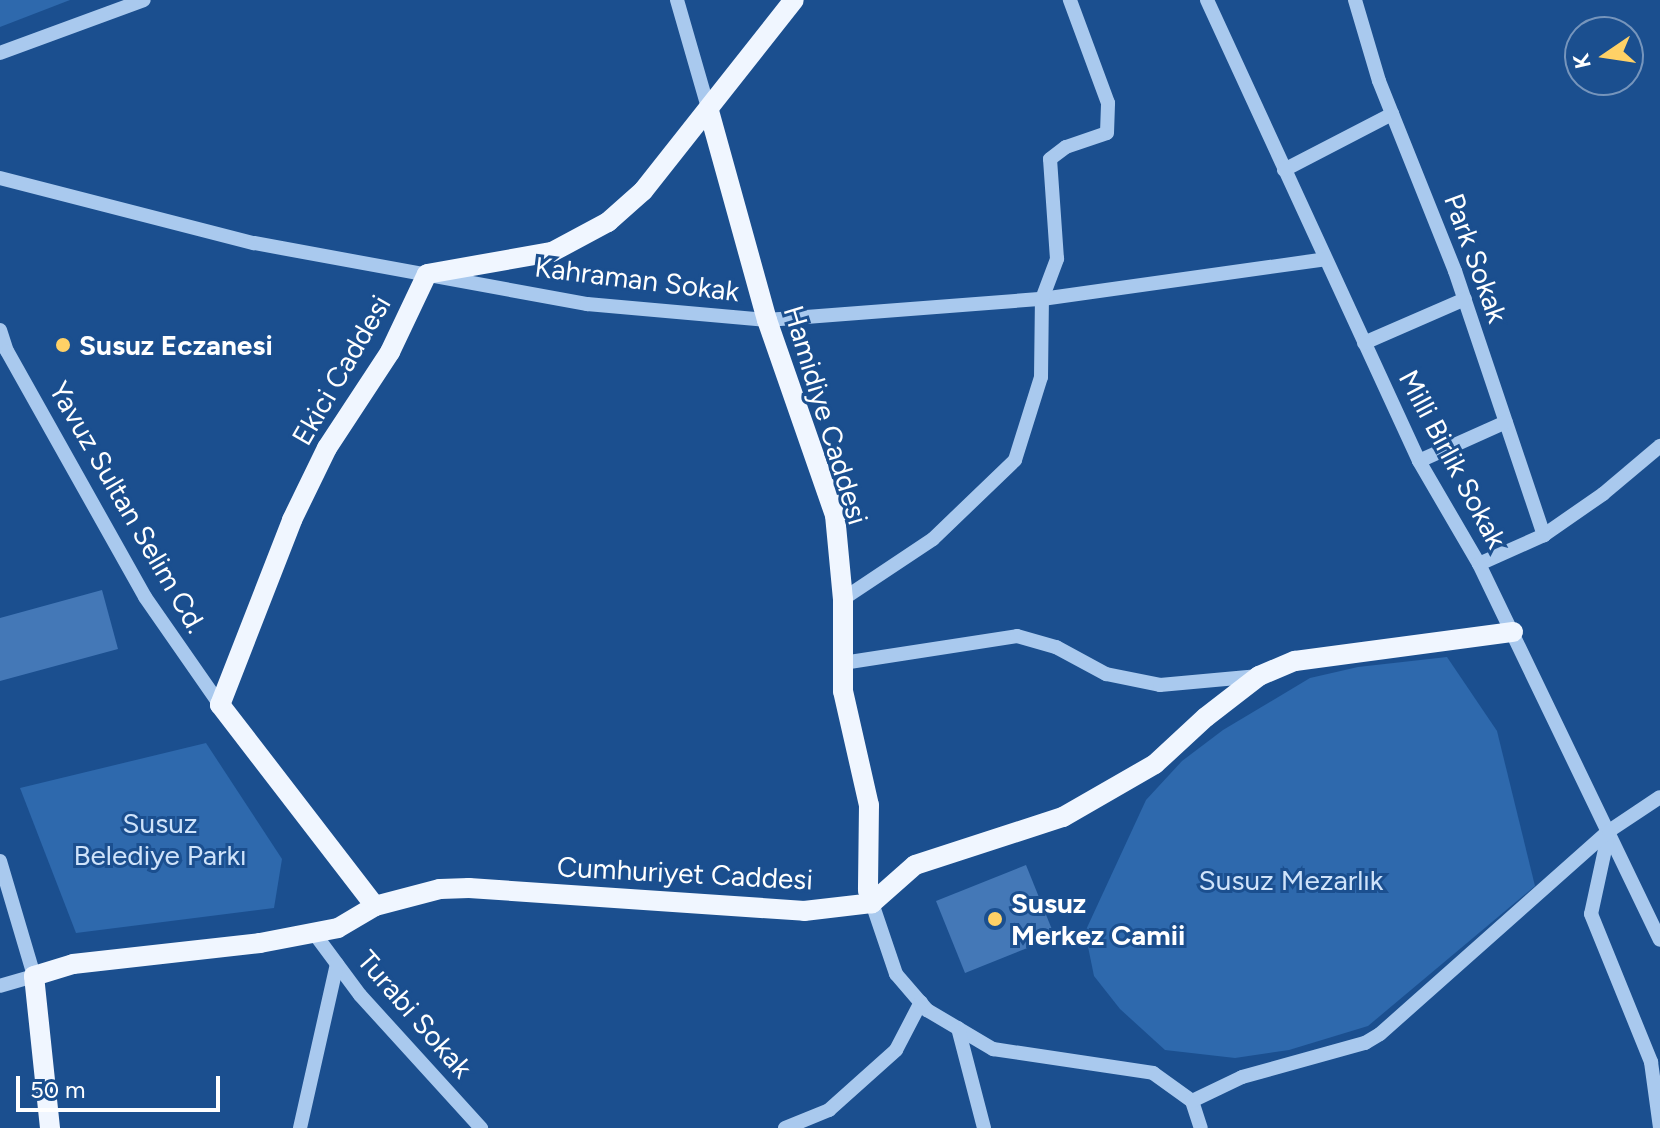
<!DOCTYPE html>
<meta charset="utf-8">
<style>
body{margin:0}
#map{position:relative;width:1660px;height:1128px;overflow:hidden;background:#1b4f8f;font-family:Figtree,sans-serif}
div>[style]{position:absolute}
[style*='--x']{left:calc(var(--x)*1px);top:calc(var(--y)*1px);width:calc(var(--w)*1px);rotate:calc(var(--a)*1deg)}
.green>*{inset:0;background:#2e69ad}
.building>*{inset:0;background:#4478b7}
.minor>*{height:14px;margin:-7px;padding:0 7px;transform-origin:7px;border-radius:7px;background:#a9c9ee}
.major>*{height:20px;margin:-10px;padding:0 10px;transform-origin:10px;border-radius:10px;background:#f0f6ff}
.dots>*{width:22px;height:22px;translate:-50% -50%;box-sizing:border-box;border:4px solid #1b4f8f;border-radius:50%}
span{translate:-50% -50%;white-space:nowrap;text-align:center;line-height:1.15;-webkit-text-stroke:6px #1b4f8f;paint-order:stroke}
.street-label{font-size:28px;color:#fff}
.poi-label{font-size:28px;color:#fff;font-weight:700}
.left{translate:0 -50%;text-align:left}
.park-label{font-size:28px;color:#cfe3fa}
.north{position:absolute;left:1564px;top:16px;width:80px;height:80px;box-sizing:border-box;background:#1b4f8f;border:2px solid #7695bc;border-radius:50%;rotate:257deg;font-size:22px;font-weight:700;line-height:32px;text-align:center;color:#fff}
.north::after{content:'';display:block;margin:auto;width:28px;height:36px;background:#ffd166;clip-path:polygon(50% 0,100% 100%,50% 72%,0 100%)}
.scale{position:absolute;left:16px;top:1076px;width:204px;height:36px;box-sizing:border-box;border:4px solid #fff;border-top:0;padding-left:10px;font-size:24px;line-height:28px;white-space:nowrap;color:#fff;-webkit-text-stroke:6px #1b4f8f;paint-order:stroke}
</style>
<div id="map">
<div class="green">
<div style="clip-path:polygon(0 0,70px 0,0 27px)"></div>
<div style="clip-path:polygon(1447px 657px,1497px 731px,1535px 886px,1368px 1026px,1289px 1050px,1235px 1058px,1165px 1050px,1120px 1009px,1094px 976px,1085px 932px,1146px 800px,1182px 761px,1223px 730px,1310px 678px,1358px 667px)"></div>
<div style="clip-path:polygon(206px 743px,282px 859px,274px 908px,76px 933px,20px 788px)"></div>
</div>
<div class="building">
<div style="clip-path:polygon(102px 590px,118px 649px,0 681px,0 618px)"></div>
<div style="clip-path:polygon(1026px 865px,1055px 937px,965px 973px,936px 901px)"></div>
</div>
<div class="minor">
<div style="--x:677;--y:0;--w:116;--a:73.9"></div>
<div style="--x:1207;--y:0;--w:507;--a:65.3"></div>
<div style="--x:1419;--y:461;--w:119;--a:59.8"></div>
<div style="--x:1479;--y:564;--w:417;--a:64.3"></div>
<div style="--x:1355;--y:0;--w:84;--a:73.5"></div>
<div style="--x:1379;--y:81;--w:205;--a:68.2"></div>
<div style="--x:1455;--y:271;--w:279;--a:71.4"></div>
<div style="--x:0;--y:53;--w:153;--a:-20.2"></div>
<div style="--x:1284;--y:170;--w:122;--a:-27.4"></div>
<div style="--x:0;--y:178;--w:262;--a:14.4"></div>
<div style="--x:254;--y:243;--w:339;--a:10.4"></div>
<div style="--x:587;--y:304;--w:181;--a:5.1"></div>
<div style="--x:767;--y:320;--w:276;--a:-4.4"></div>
<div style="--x:1042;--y:299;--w:286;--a:-8"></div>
<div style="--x:0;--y:330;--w:22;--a:72"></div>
<div style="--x:7;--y:351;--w:282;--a:60.7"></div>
<div style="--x:145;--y:597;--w:131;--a:55.2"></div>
<div style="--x:1364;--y:343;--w:110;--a:-23.5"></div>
<div style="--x:1419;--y:461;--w:95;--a:-24.1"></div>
<div style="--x:1479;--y:564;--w:71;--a:-24"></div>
<div style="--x:1544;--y:535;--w:72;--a:-34.8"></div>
<div style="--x:1603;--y:494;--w:75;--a:-40.1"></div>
<div style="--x:843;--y:599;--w:108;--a:-33.7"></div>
<div style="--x:933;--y:539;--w:114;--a:-43.9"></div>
<div style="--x:1015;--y:460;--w:87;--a:-72.6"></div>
<div style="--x:1041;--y:377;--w:78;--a:-89.3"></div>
<div style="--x:1042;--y:299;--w:43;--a:-69.4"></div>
<div style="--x:1057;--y:259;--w:100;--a:-94"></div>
<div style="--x:1050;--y:159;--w:20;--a:-37"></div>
<div style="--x:1066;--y:147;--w:43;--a:-18.9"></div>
<div style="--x:1107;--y:133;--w:30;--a:-88"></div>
<div style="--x:1108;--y:103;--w:110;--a:-110.3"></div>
<div style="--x:843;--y:663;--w:176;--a:-8.8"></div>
<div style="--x:1017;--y:636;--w:41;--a:15.8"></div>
<div style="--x:1056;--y:647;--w:57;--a:28.4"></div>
<div style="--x:1106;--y:674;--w:55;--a:11.5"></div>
<div style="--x:1160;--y:685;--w:99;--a:-5.2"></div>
<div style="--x:1609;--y:831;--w:85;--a:102.2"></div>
<div style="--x:1591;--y:914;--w:160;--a:67.9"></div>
<div style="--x:1651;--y:1062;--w:67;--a:82.2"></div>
<div style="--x:0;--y:861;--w:120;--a:73.5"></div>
<div style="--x:34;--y:976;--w:35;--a:164"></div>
<div style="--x:872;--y:903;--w:75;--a:71.3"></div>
<div style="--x:896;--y:974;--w:48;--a:49.3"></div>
<div style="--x:927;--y:1010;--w:77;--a:30.6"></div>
<div style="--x:993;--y:1049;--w:162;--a:8.5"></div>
<div style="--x:1153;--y:1073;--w:48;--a:35.7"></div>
<div style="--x:1192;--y:1101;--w:28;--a:72"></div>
<div style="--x:314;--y:933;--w:77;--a:53.4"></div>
<div style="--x:360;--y:995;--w:180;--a:47.7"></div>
<div style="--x:958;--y:1028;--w:103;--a:75.4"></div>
<div style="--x:1192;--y:1101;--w:55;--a:-25.6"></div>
<div style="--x:1242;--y:1077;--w:128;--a:-15.5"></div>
<div style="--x:1365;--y:1043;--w:17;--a:-31"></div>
<div style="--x:1380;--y:1034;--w:306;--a:-41.6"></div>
<div style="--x:1609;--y:831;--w:61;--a:-33.7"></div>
<div style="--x:300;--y:1128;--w:168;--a:-77.3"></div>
<div style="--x:785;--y:1128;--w:48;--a:-22.2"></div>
<div style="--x:829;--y:1110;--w:90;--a:-41.8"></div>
<div style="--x:896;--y:1050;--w:54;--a:-62.5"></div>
</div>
<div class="major">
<div style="--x:709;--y:111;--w:217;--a:74.5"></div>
<div style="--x:767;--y:320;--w:207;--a:70.8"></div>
<div style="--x:835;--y:515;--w:84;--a:84.6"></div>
<div style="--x:843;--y:599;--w:92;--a:90"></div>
<div style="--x:843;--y:691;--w:117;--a:77.2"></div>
<div style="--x:869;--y:805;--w:85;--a:90.7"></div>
<div style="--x:868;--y:890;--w:14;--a:73"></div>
<div style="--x:375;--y:906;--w:254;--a:-127.6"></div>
<div style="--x:220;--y:705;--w:199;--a:-68.7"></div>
<div style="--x:292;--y:520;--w:80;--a:-64.1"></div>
<div style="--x:327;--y:448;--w:115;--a:-56.7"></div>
<div style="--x:390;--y:352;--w:86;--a:-64.6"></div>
<div style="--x:427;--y:274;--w:127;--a:-10"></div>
<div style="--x:552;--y:252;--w:64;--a:-28.2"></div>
<div style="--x:608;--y:222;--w:47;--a:-41.5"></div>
<div style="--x:643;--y:191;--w:243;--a:-51.7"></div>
<div style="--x:50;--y:1128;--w:153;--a:-96"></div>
<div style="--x:34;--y:976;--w:41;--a:-17.1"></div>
<div style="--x:73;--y:964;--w:188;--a:-6.4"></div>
<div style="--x:260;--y:943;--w:79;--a:-10.9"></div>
<div style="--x:338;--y:928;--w:43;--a:-30.7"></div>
<div style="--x:375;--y:906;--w:67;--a:-14.7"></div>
<div style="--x:440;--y:889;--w:29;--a:-2"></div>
<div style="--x:469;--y:888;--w:336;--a:3.9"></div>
<div style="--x:804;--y:911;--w:68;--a:-6.7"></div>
<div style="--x:872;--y:903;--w:57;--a:-41.5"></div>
<div style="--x:915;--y:865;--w:156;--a:-18"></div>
<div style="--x:1063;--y:817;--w:106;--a:-29.9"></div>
<div style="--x:1155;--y:764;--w:69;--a:-42.7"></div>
<div style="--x:1206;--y:717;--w:67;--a:-37.7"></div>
<div style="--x:1259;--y:676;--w:39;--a:-23"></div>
<div style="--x:1295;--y:661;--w:220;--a:-7.6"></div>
</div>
<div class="dots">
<div style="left:63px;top:345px;background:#ffd166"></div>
<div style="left:995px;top:919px;background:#ffd166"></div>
</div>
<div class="street-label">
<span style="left:1476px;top:258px;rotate:70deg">Park Sokak</span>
<span style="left:637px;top:279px;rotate:7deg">Kahraman Sokak</span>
<span style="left:341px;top:370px;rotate:-60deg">Ekici Caddesi</span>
<span style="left:826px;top:415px;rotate:73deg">Hamidiye Caddesi</span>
<span style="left:1453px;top:459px;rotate:62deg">Milli Birlik Sokak</span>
<span style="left:128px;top:507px;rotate:60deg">Yavuz Sultan Selim Cd.</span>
<span style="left:685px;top:873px;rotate:3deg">Cumhuriyet Caddesi</span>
<span style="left:415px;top:1014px;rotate:49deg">Turabi Sokak</span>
</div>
<div class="poi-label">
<span class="left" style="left:79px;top:345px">Susuz Eczanesi</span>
<span class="left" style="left:1011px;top:919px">Susuz<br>Merkez Camii</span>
</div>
<div class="park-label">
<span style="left:160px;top:839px">Susuz<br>Belediye Parkı</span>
<span style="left:1291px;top:880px">Susuz Mezarlık</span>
</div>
<div class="north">K</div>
<div class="scale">50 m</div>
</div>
